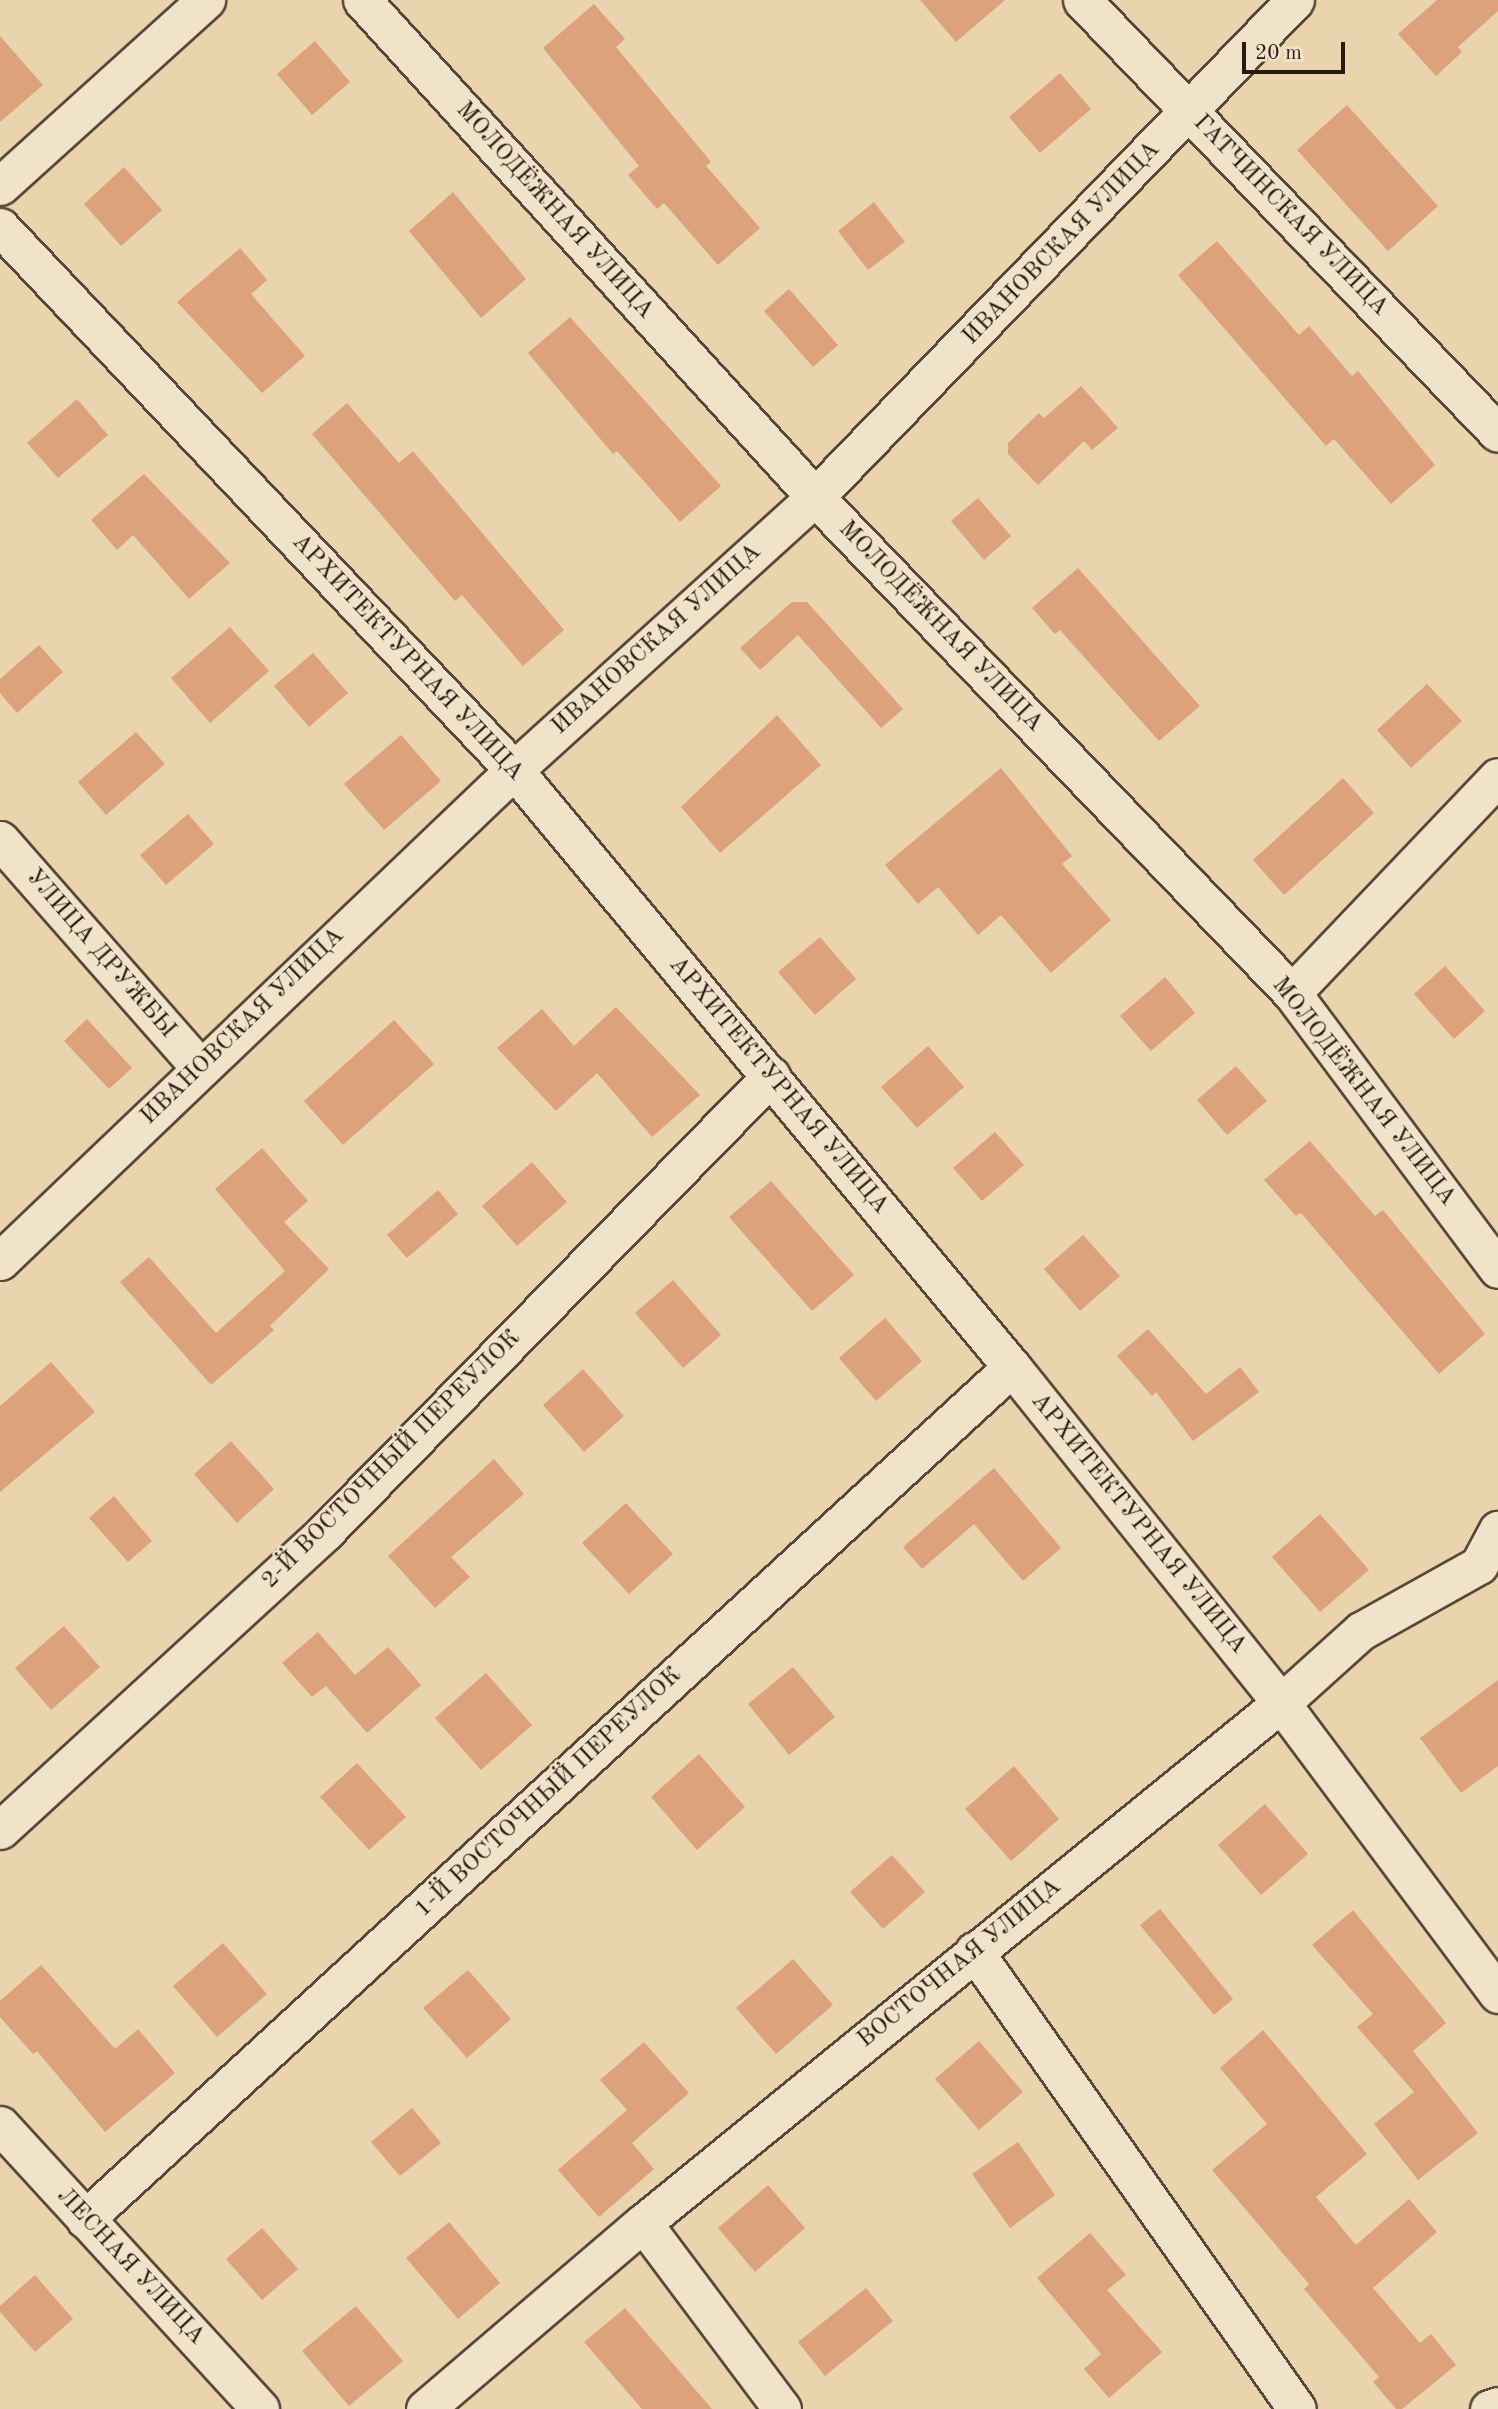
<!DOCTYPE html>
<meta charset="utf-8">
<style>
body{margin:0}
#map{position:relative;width:1498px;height:2409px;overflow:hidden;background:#e9d4ad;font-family:"Old Standard TT",serif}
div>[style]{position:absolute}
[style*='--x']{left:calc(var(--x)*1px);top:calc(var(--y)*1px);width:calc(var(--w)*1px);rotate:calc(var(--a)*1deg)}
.building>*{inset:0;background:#dca27c}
.roads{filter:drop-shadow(2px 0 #584839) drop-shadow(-2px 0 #584839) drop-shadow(0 2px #584839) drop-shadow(0 -2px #584839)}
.minor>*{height:37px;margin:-18.5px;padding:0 18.5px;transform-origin:18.5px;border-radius:18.5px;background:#f1e3ca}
span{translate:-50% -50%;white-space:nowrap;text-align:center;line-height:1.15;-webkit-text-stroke:5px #f1e3ca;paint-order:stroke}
.street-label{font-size:24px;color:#281912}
.scale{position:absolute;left:1242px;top:42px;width:103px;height:32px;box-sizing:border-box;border:4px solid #281912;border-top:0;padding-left:9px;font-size:21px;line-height:24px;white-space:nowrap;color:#281912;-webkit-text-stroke:5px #f1e3ca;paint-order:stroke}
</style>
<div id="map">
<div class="building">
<div style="clip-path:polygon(920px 0,1005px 0,956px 42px)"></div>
<div style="clip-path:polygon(1437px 0,1498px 0,1498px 11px,1458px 47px,1462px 52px,1436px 76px,1398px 34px)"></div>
<div style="clip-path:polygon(594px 4px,625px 39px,616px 47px,711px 162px,706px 166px,760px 228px,718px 265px,664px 203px,657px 209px,628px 175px,639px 166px,543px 48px)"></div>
<div style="clip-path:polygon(0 36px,43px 85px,0 122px)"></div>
<div style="clip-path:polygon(315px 41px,350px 82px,312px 115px,277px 74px)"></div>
<div style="clip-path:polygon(1060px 73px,1091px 109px,1040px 153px,1009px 117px)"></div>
<div style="clip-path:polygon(1347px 105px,1438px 206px,1388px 251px,1297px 150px)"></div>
<div style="clip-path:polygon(124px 167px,162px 210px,121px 246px,84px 204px)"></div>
<div style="clip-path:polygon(453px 192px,526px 279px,481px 318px,409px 231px)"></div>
<div style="clip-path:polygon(874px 202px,905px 242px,868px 270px,838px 231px)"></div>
<div style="clip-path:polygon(1217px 241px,1299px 335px,1309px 326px,1352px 376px,1358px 371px,1435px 465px,1391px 504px,1334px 439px,1326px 446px,1178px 275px)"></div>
<div style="clip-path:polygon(240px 248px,267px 280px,251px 294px,305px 356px,262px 393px,177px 302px)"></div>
<div style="clip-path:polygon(789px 289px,838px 345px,813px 367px,764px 311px)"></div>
<div style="clip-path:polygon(570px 317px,721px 486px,680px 522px,617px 451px,613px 454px,528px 353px)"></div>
<div style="clip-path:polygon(1081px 386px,1118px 428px,1092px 450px,1084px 441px,1038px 485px,1008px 454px,1008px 443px,1039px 413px,1044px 418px)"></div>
<div style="clip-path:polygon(77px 399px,108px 435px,58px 478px,27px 443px)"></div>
<div style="clip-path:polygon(347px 403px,399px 463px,413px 451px,564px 630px,523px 666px,462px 595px,455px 601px,312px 434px)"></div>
<div style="clip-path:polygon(144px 474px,230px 563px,189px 599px,133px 535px,117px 550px,91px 520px)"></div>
<div style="clip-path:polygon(978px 498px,1011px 536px,984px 560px,951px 521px)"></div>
<div style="clip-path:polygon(1078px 568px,1200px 706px,1159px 741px,1060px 630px,1055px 634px,1032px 608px)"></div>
<div style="clip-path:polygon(792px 602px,807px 602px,903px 709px,881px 728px,798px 635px,760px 670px,740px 648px)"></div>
<div style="clip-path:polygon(230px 627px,269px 671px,210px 723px,171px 678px)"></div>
<div style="clip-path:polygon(39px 645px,63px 672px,17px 713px,0 693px,0 679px)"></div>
<div style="clip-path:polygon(313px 653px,348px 693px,309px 727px,274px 686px)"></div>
<div style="clip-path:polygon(1427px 684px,1462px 721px,1411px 768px,1377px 730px)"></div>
<div style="clip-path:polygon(777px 715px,821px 765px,720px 853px,681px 807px)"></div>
<div style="clip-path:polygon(136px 732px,165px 764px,106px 815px,78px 782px)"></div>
<div style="clip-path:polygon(401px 735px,441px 781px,384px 830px,344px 784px)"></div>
<div style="clip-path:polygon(1001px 768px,1072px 856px,1062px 864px,1111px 920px,1051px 973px,1001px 915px,978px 935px,938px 887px,918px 904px,885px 865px)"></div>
<div style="clip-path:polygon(1343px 778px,1374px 813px,1284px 895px,1253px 860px)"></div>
<div style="clip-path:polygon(188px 814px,214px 844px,166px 885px,140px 855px)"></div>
<div style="clip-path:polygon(820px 937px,856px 979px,815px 1015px,778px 972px)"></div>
<div style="clip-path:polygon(1445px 966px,1485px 1011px,1454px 1039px,1414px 994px)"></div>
<div style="clip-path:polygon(1165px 977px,1195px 1013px,1151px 1051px,1120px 1016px)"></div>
<div style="clip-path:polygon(616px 1007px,700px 1095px,652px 1137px,597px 1073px,556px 1111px,497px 1048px,542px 1009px,574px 1046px)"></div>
<div style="clip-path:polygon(87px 1019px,132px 1068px,109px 1089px,64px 1041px)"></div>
<div style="clip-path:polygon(394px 1020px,434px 1064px,343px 1145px,304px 1101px)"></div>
<div style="clip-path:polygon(928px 1046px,964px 1087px,917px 1128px,881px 1087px)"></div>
<div style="clip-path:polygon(1236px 1066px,1267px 1101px,1227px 1135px,1197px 1100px)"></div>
<div style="clip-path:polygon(995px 1132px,1024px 1165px,982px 1201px,953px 1168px)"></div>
<div style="clip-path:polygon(1310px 1141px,1375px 1216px,1383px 1210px,1485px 1334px,1439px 1374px,1301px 1213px,1296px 1216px,1264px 1180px)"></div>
<div style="clip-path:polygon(262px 1148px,308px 1201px,284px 1222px,329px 1269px,270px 1326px,274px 1330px,211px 1385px,120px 1282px,149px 1257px,216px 1333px,285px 1271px,215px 1189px)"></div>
<div style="clip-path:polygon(532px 1162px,567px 1202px,517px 1246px,482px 1206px)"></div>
<div style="clip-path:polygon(771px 1181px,854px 1275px,812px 1311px,729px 1217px)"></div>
<div style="clip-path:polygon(438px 1190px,458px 1214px,407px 1258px,387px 1235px)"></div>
<div style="clip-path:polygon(1083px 1235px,1120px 1276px,1080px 1311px,1044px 1269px)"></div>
<div style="clip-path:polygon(673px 1280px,721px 1335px,683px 1368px,635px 1313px)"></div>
<div style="clip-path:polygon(885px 1318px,922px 1361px,876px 1401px,839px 1358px)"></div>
<div style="clip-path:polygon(1148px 1329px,1206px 1394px,1240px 1367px,1259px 1392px,1193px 1441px,1156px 1392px,1152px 1396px,1117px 1356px)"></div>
<div style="clip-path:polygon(51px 1362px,95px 1412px,0 1492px,0 1406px)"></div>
<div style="clip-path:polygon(583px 1369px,624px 1416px,584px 1452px,543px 1405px)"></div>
<div style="clip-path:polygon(231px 1441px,274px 1489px,237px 1523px,194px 1474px)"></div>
<div style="clip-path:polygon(494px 1459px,524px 1494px,451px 1557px,470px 1577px,435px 1608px,388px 1556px)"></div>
<div style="clip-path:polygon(994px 1468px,1061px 1548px,1023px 1581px,974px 1524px,922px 1569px,903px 1547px)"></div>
<div style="clip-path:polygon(114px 1496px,152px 1541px,128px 1562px,89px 1518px)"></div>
<div style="clip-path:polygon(626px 1503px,673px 1554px,629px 1594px,582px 1543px)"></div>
<div style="clip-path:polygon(1320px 1514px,1369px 1570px,1320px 1612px,1272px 1557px)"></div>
<div style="clip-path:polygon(64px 1626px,100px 1667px,51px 1710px,15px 1668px)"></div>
<div style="clip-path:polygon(318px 1632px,355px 1675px,388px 1647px,421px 1685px,367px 1733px,326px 1686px,312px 1697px,282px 1663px)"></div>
<div style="clip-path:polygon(793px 1667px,835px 1717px,789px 1755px,748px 1704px)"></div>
<div style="clip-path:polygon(486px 1673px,532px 1725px,481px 1770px,435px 1718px)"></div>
<div style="clip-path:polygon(1498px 1680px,1498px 1766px,1461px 1793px,1420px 1738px)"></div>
<div style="clip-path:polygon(699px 1754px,745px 1807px,697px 1850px,651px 1797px)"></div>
<div style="clip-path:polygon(357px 1763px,406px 1817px,369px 1850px,320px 1797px)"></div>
<div style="clip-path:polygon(1014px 1766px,1059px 1819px,1011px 1861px,965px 1809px)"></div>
<div style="clip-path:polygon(1265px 1804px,1308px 1854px,1261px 1895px,1218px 1845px)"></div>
<div style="clip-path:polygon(892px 1855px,925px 1892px,883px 1929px,850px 1892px)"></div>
<div style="clip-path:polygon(1160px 1909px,1233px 1999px,1214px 2015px,1140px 1925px)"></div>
<div style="clip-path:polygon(1353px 1910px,1446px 2023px,1413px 2051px,1478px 2133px,1418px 2180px,1374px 2124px,1414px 2092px,1357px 2027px,1373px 2014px,1312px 1945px)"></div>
<div style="clip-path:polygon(223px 1943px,267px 1994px,217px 2037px,173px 1986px)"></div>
<div style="clip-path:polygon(793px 1959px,833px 2005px,776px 2054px,736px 2008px)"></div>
<div style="clip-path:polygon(41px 1965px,115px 2049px,138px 2029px,175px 2073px,105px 2132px,37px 2051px,33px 2054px,0 2017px,0 2001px)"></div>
<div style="clip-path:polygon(468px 1970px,511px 2019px,467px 2058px,423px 2008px)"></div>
<div style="clip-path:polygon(1263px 2030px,1367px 2154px,1316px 2197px,1356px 2245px,1409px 2199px,1437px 2232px,1373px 2288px,1420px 2343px,1431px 2334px,1456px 2365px,1402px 2409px,1396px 2409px,1373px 2382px,1379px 2377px,1304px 2289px,1309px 2284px,1212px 2170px,1267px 2124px,1220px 2068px)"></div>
<div style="clip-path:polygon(979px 2041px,1023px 2092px,979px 2130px,935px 2079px)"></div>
<div style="clip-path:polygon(644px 2042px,689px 2093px,632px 2143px,654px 2169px,599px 2217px,558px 2170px,627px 2110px,600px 2080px)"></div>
<div style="clip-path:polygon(412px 2108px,441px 2143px,400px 2176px,371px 2142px)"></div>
<div style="clip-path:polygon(1018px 2142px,1055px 2195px,1010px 2228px,972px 2174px)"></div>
<div style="clip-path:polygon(768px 2185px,805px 2228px,755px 2272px,718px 2228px)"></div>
<div style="clip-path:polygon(449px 2222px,500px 2283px,458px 2319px,406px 2258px)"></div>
<div style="clip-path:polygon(262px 2228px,298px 2269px,262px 2300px,226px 2259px)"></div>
<div style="clip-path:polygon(1090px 2233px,1126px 2275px,1107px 2290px,1162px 2352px,1109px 2398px,1084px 2369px,1101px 2354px,1037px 2278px)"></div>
<div style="clip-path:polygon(35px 2275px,73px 2319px,35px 2352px,0 2312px,0 2306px)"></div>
<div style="clip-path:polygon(866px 2288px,893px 2321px,825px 2376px,798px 2342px)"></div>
<div style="clip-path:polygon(356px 2306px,403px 2361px,349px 2406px,302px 2351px)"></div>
<div style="clip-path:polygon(625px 2308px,712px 2409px,642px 2409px,584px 2342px)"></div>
</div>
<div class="roads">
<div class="minor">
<div style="--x:362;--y:0;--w:672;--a:47.65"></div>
<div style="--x:815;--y:497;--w:688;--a:46.12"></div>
<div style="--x:1292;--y:993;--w:344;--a:53.3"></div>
<div style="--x:1082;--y:0;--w:600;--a:46.15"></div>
<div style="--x:0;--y:186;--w:278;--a:-42.1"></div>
<div style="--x:0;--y:227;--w:748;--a:46.57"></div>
<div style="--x:514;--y:770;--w:777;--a:50.17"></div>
<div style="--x:1012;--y:1367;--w:430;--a:51.3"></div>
<div style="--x:1281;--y:1703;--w:363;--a:53.3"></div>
<div style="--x:0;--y:840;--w:303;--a:48.7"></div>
<div style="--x:1292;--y:993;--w:298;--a:-46.4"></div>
<div style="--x:0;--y:1261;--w:711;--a:-43.69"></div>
<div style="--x:514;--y:770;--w:406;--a:-42.2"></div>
<div style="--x:815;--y:497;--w:691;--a:-46"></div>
<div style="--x:0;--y:1830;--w:441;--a:-42.5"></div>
<div style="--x:325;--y:1532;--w:638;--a:-45.64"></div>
<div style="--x:974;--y:1951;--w:560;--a:54.81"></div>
<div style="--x:0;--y:2125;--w:385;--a:47.5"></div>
<div style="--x:85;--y:2219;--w:1259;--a:-42.59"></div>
<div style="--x:643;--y:2223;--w:232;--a:53.2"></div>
<div style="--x:425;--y:2409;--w:287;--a:-40.5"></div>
<div style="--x:643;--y:2223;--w:823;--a:-39.18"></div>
<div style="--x:1281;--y:1703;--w:108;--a:-42"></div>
<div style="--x:1361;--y:1631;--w:135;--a:-29.2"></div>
<div style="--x:1479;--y:1565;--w:40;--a:-62"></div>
<div style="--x:1489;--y:2409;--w:9;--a:-18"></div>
</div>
</div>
<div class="street-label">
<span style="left:554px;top:211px;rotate:48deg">МОЛОДЁЖНАЯ УЛИЦА</span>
<span style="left:1290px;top:216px;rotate:46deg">ГАТЧИНСКАЯ УЛИЦА</span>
<span style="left:1062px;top:244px;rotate:-46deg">ИВАНОВСКАЯ УЛИЦА</span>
<span style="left:940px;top:627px;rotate:46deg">МОЛОДЁЖНАЯ УЛИЦА</span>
<span style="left:657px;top:640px;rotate:-42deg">ИВАНОВСКАЯ УЛИЦА</span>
<span style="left:407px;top:658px;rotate:47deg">АРХИТЕКТУРНАЯ УЛИЦА</span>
<span style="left:100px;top:954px;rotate:49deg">УЛИЦА ДРУЖБЫ</span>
<span style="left:243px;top:1027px;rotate:-44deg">ИВАНОВСКАЯ УЛИЦА</span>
<span style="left:778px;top:1086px;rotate:50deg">АРХИТЕКТУРНАЯ УЛИЦА</span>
<span style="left:1363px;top:1092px;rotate:52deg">МОЛОДЁЖНАЯ УЛИЦА</span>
<span style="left:392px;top:1460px;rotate:-45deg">2-Й ВОСТОЧНЫЙ ПЕРЕУЛОК</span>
<span style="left:1138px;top:1524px;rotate:51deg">АРХИТЕКТУРНАЯ УЛИЦА</span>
<span style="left:549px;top:1793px;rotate:-43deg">1-Й ВОСТОЧНЫЙ ПЕРЕУЛОК</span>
<span style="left:960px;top:1964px;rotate:-39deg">ВОСТОЧНАЯ УЛИЦА</span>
<span style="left:130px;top:2267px;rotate:47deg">ЛЕСНАЯ УЛИЦА</span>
</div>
<div class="scale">20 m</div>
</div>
